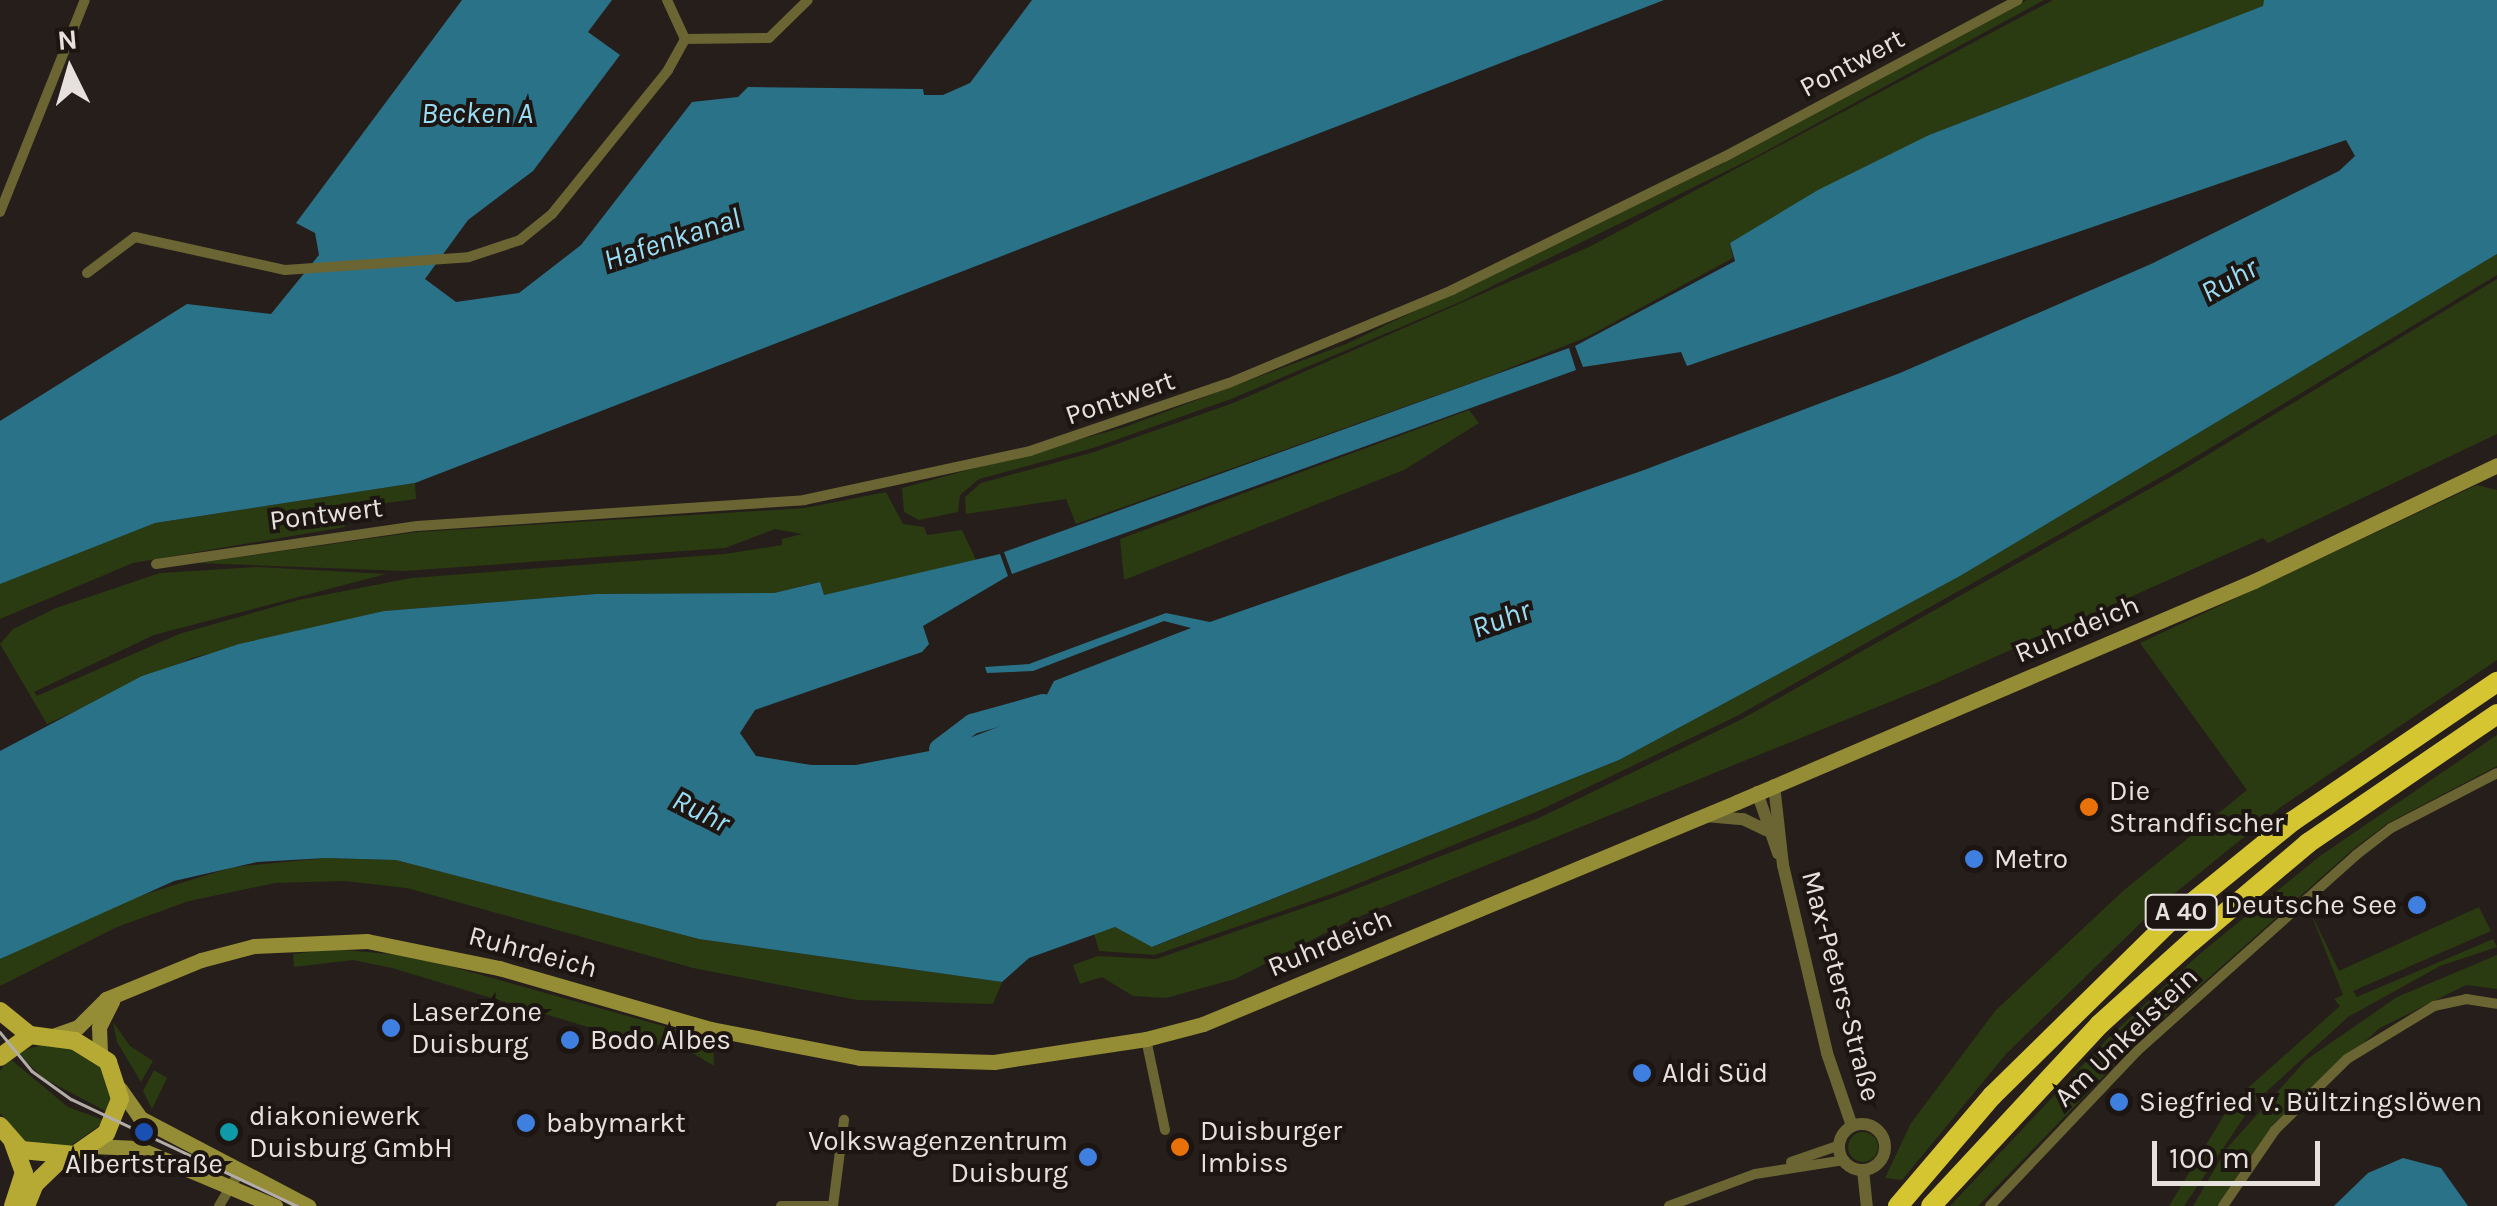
<!DOCTYPE html>
<meta charset="utf-8">
<style>
body{margin:0}
#map{position:relative;width:2497px;height:1206px;overflow:hidden;background:#261e1a;font-family:Karla,sans-serif}
div>[style]{position:absolute}
[style*='--x']{left:calc(var(--x)*1px);top:calc(var(--y)*1px);width:calc(var(--w)*1px);rotate:calc(var(--a)*1deg)}
.green>*{inset:0;background:#2a3a11}
.round{border-radius:50%}
.water>*{inset:0;background:#2a7288}
.river>*{height:20px;margin:-10px;padding:0 10px;transform-origin:10px;border-radius:10px;background:#2a7288}
.minor>*{height:10px;margin:-5px;padding:0 5px;transform-origin:5px;border-radius:5px;background:#6a6532}
.tertiary>*{height:12px;margin:-6px;padding:0 6px;transform-origin:6px;border-radius:6px;background:#6a6532}
.tertiary>.ring{margin:-6px;padding:0;box-sizing:content-box;background:none;border:12px solid #6a6532;border-radius:50%}
.secondary>*{height:15px;margin:-7.5px;padding:0 7.5px;transform-origin:7.5px;border-radius:7.5px;background:#958c36}
.primary>*{height:18px;margin:-9px;padding:0 9px;transform-origin:9px;border-radius:9px;background:#b6aa35}
.motorway>*{height:20px;margin:-10px;padding:0 10px;transform-origin:10px;border-radius:10px;background:#d4c531}
.tram>*{height:2.5px;margin:-1.25px;padding:0 1.25px;transform-origin:1.25px;border-radius:1.25px;background:#b3ada9}
.dots>*{width:28px;height:28px;translate:-50% -50%;box-sizing:border-box;border:5px solid #1d1511;border-radius:50%}
span{translate:-50% -50%;white-space:nowrap;text-align:center;line-height:1.15;-webkit-text-stroke:8px #1d1511;paint-order:stroke}
.shield-label span{padding:2px 8px;background:#1d1511;border:2px solid;border-radius:8px;-webkit-text-stroke-width:0}
.shield-label{font-size:25px;color:#e6e1dd;font-weight:700}
.street-label{font-size:28px;color:#e6e1dd}
.poi-label{font-size:28px;color:#e6e1dd}
.left{translate:0 -50%;text-align:left}
.right{translate:-100% -50%;text-align:right}
.water-label{font-size:30px;color:#98ddf5;font-style:italic}
.north{position:absolute;left:20px;top:20px;width:100px;height:100px;-webkit-text-stroke:8px #1d1511;paint-order:stroke;rotate:355deg;font-size:28px;font-weight:700;line-height:40px;text-align:center;color:#e6e1dd}
.north::after{content:'';display:block;margin:auto;width:35px;height:45px;background:#e6e1dd;clip-path:polygon(50% 0,100% 100%,50% 72%,0 100%)}
.scale{position:absolute;left:2152px;top:1141px;width:168px;height:45px;box-sizing:border-box;border:5px solid #e6e1dd;border-top:0;padding-left:12px;font-size:30px;line-height:35px;white-space:nowrap;color:#e6e1dd;-webkit-text-stroke:8px #1d1511;paint-order:stroke}
</style>
<div id="map">
<div class="green">
<div style="clip-path:polygon(2027px 0,2044px 0,1757px 156px,1460px 302px,1231px 399px,1093px 448px,979px 479px,960px 495px,958px 512px,919px 520px,904px 512px,902px 488px,1125px 427px,1346px 344px,1713px 168px)"></div>
<div style="clip-path:polygon(2053px 0,2264px 0,2264px 6px,1929px 135px,1730px 243px,1733px 258px,1587px 337px,1485px 378px,1076px 524px,1066px 499px,966px 514px,965px 497px,981px 483px,1094px 452px,1233px 403px,1589px 247px)"></div>
<div style="clip-path:polygon(2497px 254px,2497px 275px,2177px 468px,1735px 717px,1538px 811px,1337px 892px,1155px 955px,1099px 951px,1094px 934px,1115px 927px,1153px 947px,1619px 760px,1960px 576px)"></div>
<div style="clip-path:polygon(2497px 279px,2497px 434px,2268px 543px,2263px 538px,1934px 684px,1351px 920px,1235px 979px,1166px 998px,1133px 996px,1102px 977px,1080px 984px,1073px 965px,1098px 956px,1156px 959px,1338px 896px,1539px 818px,1740px 720px,2181px 471px)"></div>
<div style="clip-path:polygon(1469px 410px,1479px 423px,1404px 470px,1124px 580px,1120px 539px)"></div>
<div style="clip-path:polygon(415px 483px,416px 499px,343px 509px,345px 527px,133px 563px,0 619px,0 584px,19px 573px,155px 523px)"></div>
<div style="clip-path:polygon(2477px 485px,2497px 490px,2497px 660px,2281px 807px,2153px 911px,2006px 1054px,1902px 1180px,1885px 1178px,1911px 1123px,1995px 1011px,2123px 891px,2247px 790px,2140px 643px)"></div>
<div style="clip-path:polygon(886px 492px,903px 524px,924px 527px,927px 535px,962px 530px,977px 562px,824px 595px,819px 582px,774px 593px,596px 594px,384px 611px,192px 658px,47px 724px,0 644px,13px 629px,56px 608px,160px 573px,258px 567px,386px 574px,154px 635px,34px 692px,37px 696px,179px 634px,298px 600px,411px 578px,725px 554px,782px 545px,782px 539px,802px 534px,775px 529px,725px 548px,404px 571px,198px 563px,417px 532px,805px 508px)"></div>
<div style="clip-path:polygon(2497px 735px,2497px 766px,2388px 823px,2351px 851px,2137px 1042px,1978px 1206px,1950px 1206px,2110px 1036px,2202px 952px,2320px 856px)"></div>
<div style="clip-path:polygon(326px 858px,396px 860px,699px 939px,1002px 982px,993px 1004px,857px 1000px,693px 968px,407px 888px,344px 881px,275px 883px,189px 901px,117px 927px,0 986px,0 959px,126px 900px,233px 867px)"></div>
<div style="clip-path:polygon(2479px 907px,2491px 931px,2353px 991px,2357px 997px,2493px 939px,2497px 947px,2440px 966px,2348px 1017px,2253px 1104px,2184px 1206px,2169px 1206px,2232px 1102px,2340px 1006px,2334px 999px,2343px 995px,2309px 909px,2339px 971px)"></div>
<div style="clip-path:polygon(332px 949px,414px 956px,713px 1040px,714px 1066px,684px 1048px,641px 1043px,392px 968px,353px 960px,294px 967px,293px 954px)"></div>
<div style="clip-path:polygon(2497px 955px,2497px 989px,2466px 985px,2380px 1028px,2272px 1125px,2217px 1206px,2193px 1206px,2227px 1148px,2306px 1060px,2397px 997px)"></div>
<div style="clip-path:polygon(113px 1022px,130px 1046px,153px 1061px,141px 1082px,117px 1042px)"></div>
<div style="clip-path:polygon(52px 1042px,93px 1056px,112px 1085px,109px 1113px,43px 1078px,17px 1052px)"></div>
<div style="clip-path:polygon(9px 1058px,68px 1107px,106px 1121px,66px 1149px,28px 1144px,0 1113px,0 1071px)"></div>
<div style="clip-path:polygon(154px 1070px,167px 1078px,152px 1109px,143px 1091px)"></div>
<div class="round" style="left:1848px;top:1132px;width:30px;height:30px"></div>
</div>
<div class="water">
<div style="clip-path:polygon(462px 0,612px 0,588px 32px,620px 55px,533px 171px,468px 220px,425px 279px,456px 302px,519px 293px,581px 245px,692px 102px,738px 97px,748px 87px,923px 89px,924px 95px,943px 95px,970px 83px,1032px 0,1664px 0,415px 483px,155px 523px,0 584px,0 421px,187px 304px,271px 314px,319px 255px,315px 233px,296px 223px)"></div>
<div style="clip-path:polygon(2264px 0,2497px 0,2497px 254px,1960px 576px,1619px 760px,1152px 947px,1115px 927px,1029px 958px,1002px 982px,699px 939px,396px 860px,326px 858px,257px 862px,174px 881px,0 959px,0 751px,142px 676px,239px 644px,384px 611px,596px 594px,774px 593px,820px 582px,824px 595px,1000px 554px,1008px 576px,923px 626px,929px 644px,922px 652px,755px 710px,740px 733px,756px 756px,811px 765px,856px 765px,940px 749px,1038px 712px,1054px 681px,1191px 628px,1164px 621px,1033px 671px,987px 673px,985px 667px,1029px 664px,1166px 613px,1210px 622px,1644px 470px,1900px 373px,2151px 264px,2339px 171px,2355px 156px,2346px 140px,1687px 366px,1681px 352px,1583px 367px,1575px 346px,1735px 261px,1730px 243px,1818px 190px,1929px 135px,2263px 6px)"></div>
<div style="clip-path:polygon(1569px 348px,1576px 370px,1012px 574px,1004px 552px)"></div>
<div style="clip-path:polygon(2403px 1158px,2441px 1168px,2468px 1206px,2334px 1206px,2368px 1173px)"></div>
</div>
<div class="river">
<div style="--x:939;--y:749;--w:41;--a:-37.1"></div>
<div style="--x:972;--y:724;--w:74;--a:-15.7"></div>
</div>
<div class="minor">
<div style="--x:667;--y:0;--w:43;--a:65.2"></div>
<div style="--x:685;--y:39;--w:84;--a:-0.7"></div>
<div style="--x:769;--y:38;--w:54;--a:-44.3"></div>
<div style="--x:0;--y:212;--w:228;--a:-68.2"></div>
<div style="--x:87;--y:273;--w:60;--a:-36.9"></div>
<div style="--x:135;--y:237;--w:154;--a:12.4"></div>
<div style="--x:285;--y:270;--w:184;--a:-4"></div>
<div style="--x:469;--y:257;--w:54;--a:-18.4"></div>
<div style="--x:520;--y:240;--w:41;--a:-39.1"></div>
<div style="--x:552;--y:214;--w:185;--a:-51.1"></div>
<div style="--x:668;--y:70;--w:35;--a:-61"></div>
<div style="--x:156;--y:564;--w:264;--a:-8.3"></div>
<div style="--x:417;--y:526;--w:388;--a:-3.8"></div>
<div style="--x:804;--y:500;--w:231;--a:-12.2"></div>
<div style="--x:1030;--y:451;--w:210;--a:-18.9"></div>
<div style="--x:1229;--y:383;--w:242;--a:-22.6"></div>
<div style="--x:1452;--y:290;--w:303;--a:-26.1"></div>
<div style="--x:1724;--y:157;--w:333;--a:-28.1"></div>
<div style="--x:1146;--y:1039;--w:93;--a:78.2"></div>
<div style="--x:1791;--y:1162;--w:52;--a:-19.1"></div>
<div style="--x:219;--y:1206;--w:41;--a:-59"></div>
<div style="--x:781;--y:1206;--w:51;--a:0"></div>
<div style="--x:833;--y:1206;--w:87;--a:-82.7"></div>
<div style="--x:1669;--y:1206;--w:92;--a:-20.4"></div>
<div style="--x:1755;--y:1174;--w:90;--a:-8.9"></div>
<div style="--x:1990;--y:1206;--w:214;--a:-46.5"></div>
<div style="--x:2137;--y:1051;--w:294;--a:-41.8"></div>
<div style="--x:2356;--y:855;--w:44;--a:-37.6"></div>
<div style="--x:2391;--y:828;--w:119;--a:-27.4"></div>
<div style="--x:2223;--y:1206;--w:92;--a:-55.6"></div>
<div style="--x:2275;--y:1130;--w:101;--a:-44.6"></div>
<div style="--x:2347;--y:1059;--w:102;--a:-31.3"></div>
<div style="--x:2434;--y:1006;--w:33;--a:-12"></div>
<div style="--x:2466;--y:999;--w:31;--a:9"></div>
</div>
<div class="tertiary">
<div style="--x:1774;--y:785;--w:81;--a:83.6"></div>
<div style="--x:1783;--y:865;--w:193;--a:76.8"></div>
<div style="--x:1827;--y:1053;--w:77;--a:71.1"></div>
<div style="--x:1757;--y:792;--w:65;--a:71"></div>
<div style="--x:1705;--y:816;--w:38;--a:5"></div>
<div style="--x:1743;--y:819;--w:25;--a:26"></div>
<div class="ring" style="left:1839px;top:1124px;width:34px;height:34px"></div>
<div style="--x:1863;--y:1170;--w:36;--a:84"></div>
</div>
<div class="secondary">
<div style="--x:55;--y:1035;--w:24;--a:-19"></div>
<div style="--x:78;--y:1027;--w:40;--a:-45"></div>
<div style="--x:106;--y:999;--w:103;--a:-22.3"></div>
<div style="--x:201;--y:960;--w:55;--a:-14.8"></div>
<div style="--x:254;--y:946;--w:113;--a:-2.5"></div>
<div style="--x:367;--y:941;--w:135;--a:11.6"></div>
<div style="--x:499;--y:968;--w:221;--a:16.1"></div>
<div style="--x:711;--y:1029;--w:152;--a:11"></div>
<div style="--x:860;--y:1058;--w:134;--a:1.7"></div>
<div style="--x:994;--y:1062;--w:154;--a:-8.6"></div>
<div style="--x:1146;--y:1039;--w:59;--a:-14.7"></div>
<div style="--x:1203;--y:1024;--w:578;--a:-22.57"></div>
<div style="--x:1737;--y:802;--w:562;--a:-23.15"></div>
<div style="--x:2254;--y:581;--w:269;--a:-25.5"></div>
<div style="--x:100;--y:1054;--w:27;--a:-92"></div>
<div style="--x:99;--y:1027;--w:29;--a:-63"></div>
<div style="--x:120;--y:1089;--w:35;--a:55"></div>
<div style="--x:140;--y:1118;--w:190;--a:27.6"></div>
<div style="--x:92;--y:1146;--w:45;--a:2.5"></div>
<div style="--x:137;--y:1148;--w:150;--a:22.8"></div>
</div>
<div class="primary">
<div style="--x:0;--y:1011;--w:38;--a:39"></div>
<div style="--x:0;--y:1057;--w:37;--a:-36"></div>
<div style="--x:30;--y:1035;--w:45;--a:7.6"></div>
<div style="--x:75;--y:1041;--w:39;--a:32"></div>
<div style="--x:108;--y:1062;--w:39;--a:72"></div>
<div style="--x:120;--y:1099;--w:37;--a:112"></div>
<div style="--x:106;--y:1133;--w:38;--a:145"></div>
<div style="--x:75;--y:1155;--w:54;--a:-174.7"></div>
<div style="--x:21;--y:1150;--w:32;--a:-131"></div>
<div style="--x:13;--y:1206;--w:35;--a:-72"></div>
<div style="--x:24;--y:1173;--w:32;--a:-110"></div>
<div style="--x:26;--y:1206;--w:24;--a:-68"></div>
<div style="--x:35;--y:1184;--w:37;--a:-44"></div>
</div>
<div class="motorway">
<div style="--x:1898;--y:1206;--w:145;--a:-49.5"></div>
<div style="--x:1992;--y:1096;--w:251;--a:-44.5"></div>
<div style="--x:2171;--y:920;--w:157;--a:-39.1"></div>
<div style="--x:2293;--y:821;--w:247;--a:-34.3"></div>
<div style="--x:1931;--y:1206;--w:247;--a:-47.1"></div>
<div style="--x:2099;--y:1025;--w:124;--a:-42.1"></div>
<div style="--x:2191;--y:942;--w:153;--a:-40.2"></div>
<div style="--x:2308;--y:843;--w:229;--a:-34.3"></div>
</div>
<div class="tram">
<div style="--x:0;--y:1032;--w:50;--a:50.6"></div>
<div style="--x:32;--y:1071;--w:48;--a:35.7"></div>
<div style="--x:71;--y:1099;--w:250;--a:25.3"></div>
</div>
<div class="dots">
<div style="left:2089px;top:807px;background:#e8710a"></div>
<div style="left:1974px;top:859px;background:#3f7fe0"></div>
<div style="left:2417px;top:905px;background:#3f7fe0"></div>
<div style="left:391px;top:1028px;background:#3f7fe0"></div>
<div style="left:570px;top:1040px;background:#3f7fe0"></div>
<div style="left:1642px;top:1073px;background:#3f7fe0"></div>
<div style="left:2119px;top:1102px;background:#3f7fe0"></div>
<div style="left:526px;top:1123px;background:#3f7fe0"></div>
<div style="left:144px;top:1132px;background:#1a4fb4"></div>
<div style="left:229px;top:1132px;background:#0f9aa8"></div>
<div style="left:1180px;top:1147px;background:#e8710a"></div>
<div style="left:1088px;top:1157px;background:#3f7fe0"></div>
</div>
<div class="shield-label">
<span style="left:2181px;top:912px">A 40</span>
</div>
<div class="street-label">
<span style="left:1852px;top:63px;rotate:-28deg">Pontwert</span>
<span style="left:1120px;top:398px;rotate:-19deg">Pontwert</span>
<span style="left:326px;top:514px;rotate:-7deg">Pontwert</span>
<span style="left:2077px;top:629px;rotate:-23deg">Ruhrdeich</span>
<span style="left:1330px;top:943px;rotate:-23deg">Ruhrdeich</span>
<span style="left:533px;top:952px;rotate:15deg">Ruhrdeich</span>
<span style="left:1841px;top:986px;rotate:75deg">Max-Peters-Straße</span>
<span style="left:2126px;top:1037px;rotate:-44deg">Am Unkelstein</span>
</div>
<div class="poi-label">
<span class="left" style="left:2109px;top:807px">Die<br>Strandfischer</span>
<span class="left" style="left:1994px;top:859px">Metro</span>
<span class="right" style="left:2397px;top:905px">Deutsche See</span>
<span class="left" style="left:411px;top:1028px">LaserZone<br>Duisburg</span>
<span class="left" style="left:590px;top:1040px">Bodo Albes</span>
<span class="left" style="left:1662px;top:1073px">Aldi Süd</span>
<span class="left" style="left:2139px;top:1102px">Siegfried v. Bültzingslöwen</span>
<span class="left" style="left:249px;top:1132px">diakoniewerk<br>Duisburg GmbH</span>
<span class="left" style="left:546px;top:1123px">babymarkt</span>
<span class="left" style="left:1200px;top:1147px">Duisburger<br>Imbiss</span>
<span class="right" style="left:1068px;top:1157px">Volkswagenzentrum<br>Duisburg</span>
<span style="left:144px;top:1164px">Albertstraße</span>
</div>
<div class="water-label">
<span style="left:477px;top:113px">Becken A</span>
<span style="left:672px;top:239px;rotate:-18deg">Hafenkanal</span>
<span style="left:2229px;top:280px;rotate:-29deg">Ruhr</span>
<span style="left:1501px;top:619px;rotate:-20deg">Ruhr</span>
<span style="left:701px;top:811px;rotate:27deg">Ruhr</span>
</div>
<div class="north">N</div>
<div class="scale">100 m</div>
</div>
